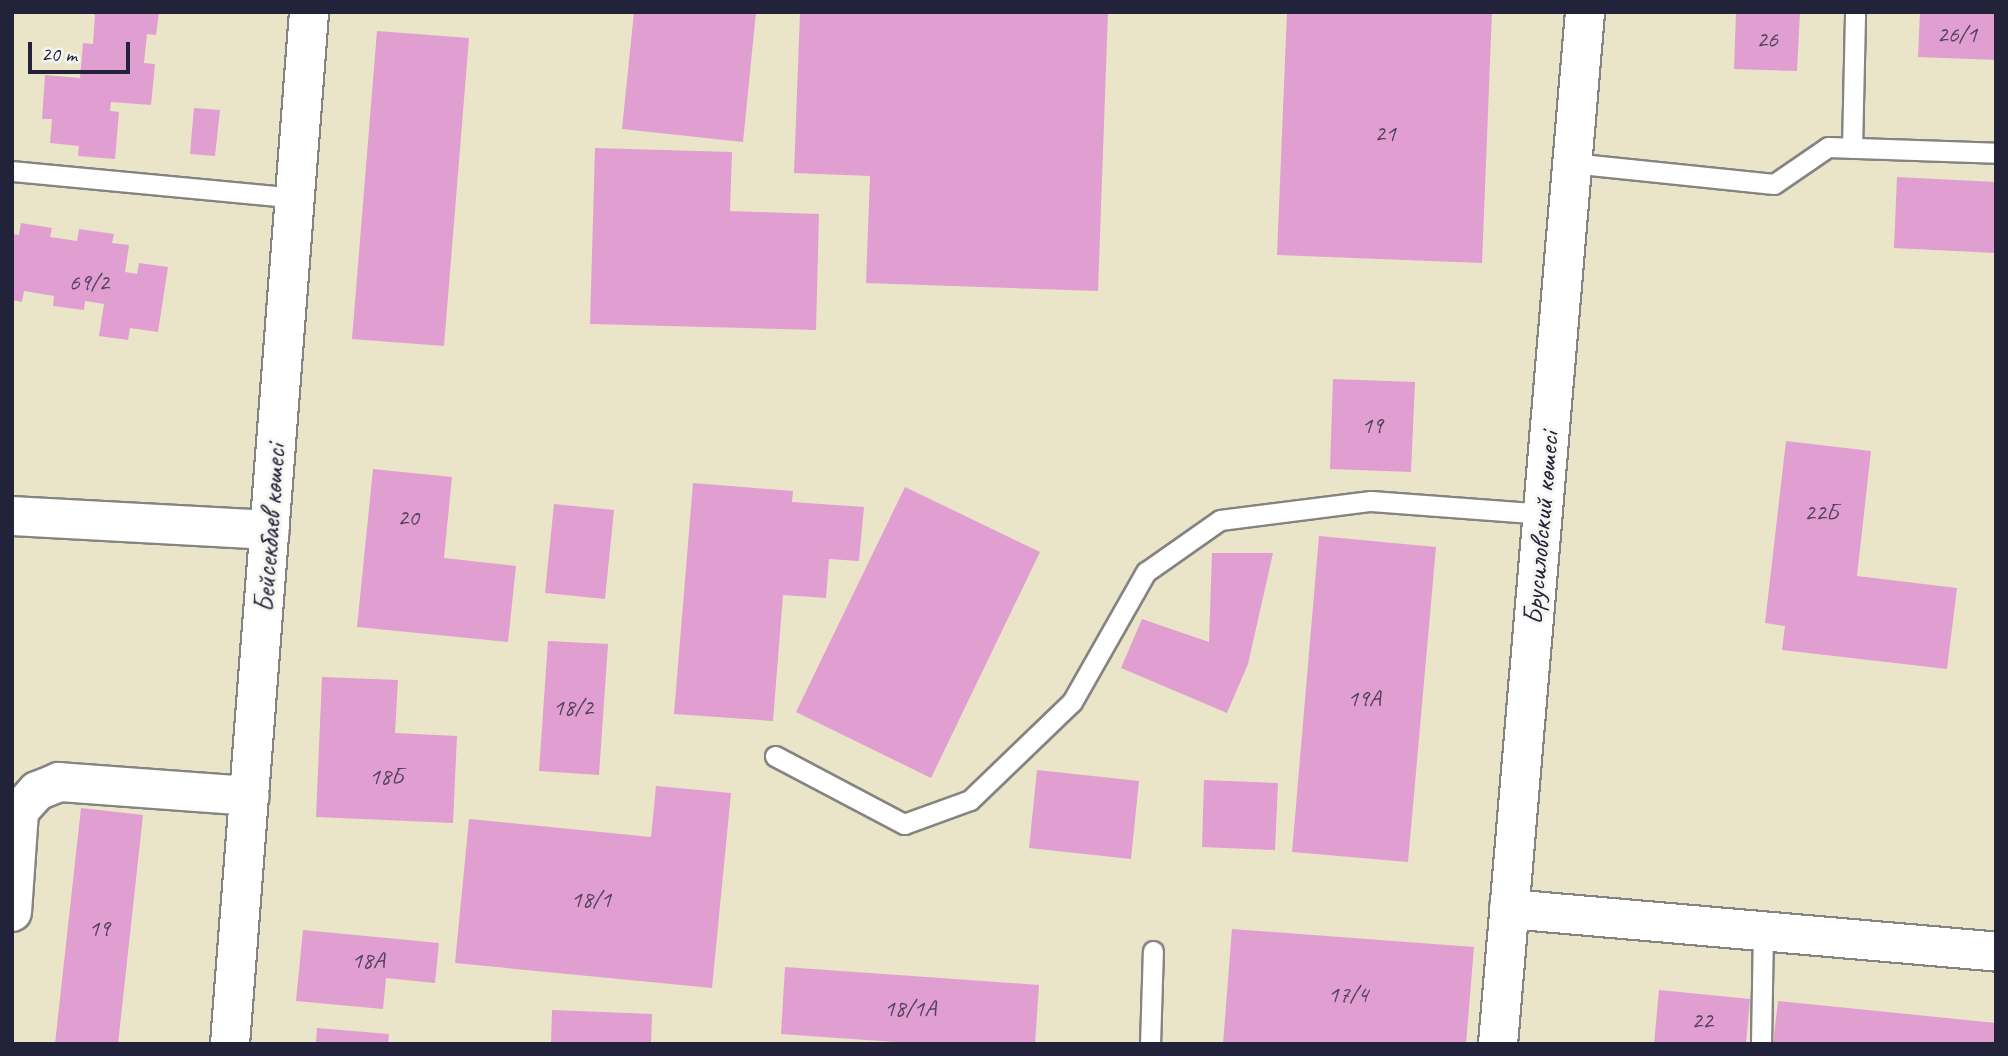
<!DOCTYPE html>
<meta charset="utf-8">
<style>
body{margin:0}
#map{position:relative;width:2008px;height:1056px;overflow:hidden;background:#eae5c9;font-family:Caveat,sans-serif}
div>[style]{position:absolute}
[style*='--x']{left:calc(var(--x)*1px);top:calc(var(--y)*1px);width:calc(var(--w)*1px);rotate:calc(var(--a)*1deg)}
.building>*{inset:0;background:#e09fd0}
.roads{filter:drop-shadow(2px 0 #868482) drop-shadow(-2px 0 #868482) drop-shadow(0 2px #868482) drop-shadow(0 -2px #868482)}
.service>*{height:19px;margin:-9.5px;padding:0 9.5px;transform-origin:9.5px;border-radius:9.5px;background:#fff}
.minor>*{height:38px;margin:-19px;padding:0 19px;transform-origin:19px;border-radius:19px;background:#fff}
.tertiary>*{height:38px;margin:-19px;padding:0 19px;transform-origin:19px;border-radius:19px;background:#fff}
span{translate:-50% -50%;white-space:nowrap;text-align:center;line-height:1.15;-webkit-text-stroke:6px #f6f6f2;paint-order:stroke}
.number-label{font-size:24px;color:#524160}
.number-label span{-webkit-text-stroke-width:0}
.street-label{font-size:28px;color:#22223b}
.frame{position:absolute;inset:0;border:14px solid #22223b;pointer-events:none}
.scale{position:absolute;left:28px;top:42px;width:102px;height:32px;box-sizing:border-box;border:4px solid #22223b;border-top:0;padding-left:9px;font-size:21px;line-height:24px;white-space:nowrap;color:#22223b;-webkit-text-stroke:5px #f6f6f2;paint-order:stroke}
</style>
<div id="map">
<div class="building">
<div style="clip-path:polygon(87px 12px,159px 12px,156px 35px,147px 34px,144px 63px,155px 64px,151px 105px,111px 102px,110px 111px,119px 112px,115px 159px,78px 156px,79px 146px,50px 143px,52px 119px,42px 119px,45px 75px,80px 78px,83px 43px,93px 44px,95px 15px)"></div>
<div style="clip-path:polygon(634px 12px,756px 12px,743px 142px,622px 129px)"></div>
<div style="clip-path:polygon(800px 12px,1108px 12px,1098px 291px,866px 283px,870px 176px,794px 173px)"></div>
<div style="clip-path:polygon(1287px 12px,1492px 12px,1482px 263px,1277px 255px)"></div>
<div style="clip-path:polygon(1736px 12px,1800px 12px,1797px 71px,1734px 69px)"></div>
<div style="clip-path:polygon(1920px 12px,1996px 12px,1996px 60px,1918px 57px)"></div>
<div style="clip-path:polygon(377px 31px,469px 38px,444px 346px,352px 339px)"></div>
<div style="clip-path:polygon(194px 108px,220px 110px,215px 156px,190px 154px)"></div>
<div style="clip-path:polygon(595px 148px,732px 152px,730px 211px,819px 214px,816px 330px,590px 324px)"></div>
<div style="clip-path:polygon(1897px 177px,1996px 182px,1996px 253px,1894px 248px)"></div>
<div style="clip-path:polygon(21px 223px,52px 228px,50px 237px,77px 241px,79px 229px,114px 234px,112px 243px,129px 245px,125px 272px,137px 274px,139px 263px,168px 267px,158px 332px,130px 328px,128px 340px,99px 336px,104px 304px,85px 301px,84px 310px,53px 306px,54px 296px,24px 291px,22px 302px,12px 300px,12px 234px,19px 235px)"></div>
<div style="clip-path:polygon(1333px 379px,1415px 382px,1411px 472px,1330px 469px)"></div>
<div style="clip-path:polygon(1786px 441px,1871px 451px,1857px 576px,1957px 588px,1947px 669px,1782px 650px,1785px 626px,1765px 623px)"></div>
<div style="clip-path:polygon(373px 469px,452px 477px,444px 558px,516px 566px,508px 642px,357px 627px)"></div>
<div style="clip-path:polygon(693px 483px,793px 491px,792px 502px,864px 507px,859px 561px,829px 559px,826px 598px,783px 595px,773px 721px,674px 714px)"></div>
<div style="clip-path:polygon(905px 487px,1040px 552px,931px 778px,796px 712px)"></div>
<div style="clip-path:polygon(554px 504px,614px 510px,605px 599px,545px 593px)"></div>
<div style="clip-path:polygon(1319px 536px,1436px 547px,1408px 862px,1292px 852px)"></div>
<div style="clip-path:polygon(1212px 553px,1273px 553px,1248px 664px,1227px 713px,1121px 668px,1142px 619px,1209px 642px)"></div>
<div style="clip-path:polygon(548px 641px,608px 644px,599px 775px,539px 771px)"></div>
<div style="clip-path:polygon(322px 677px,398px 680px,395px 733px,457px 736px,453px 823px,316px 817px)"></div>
<div style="clip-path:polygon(1037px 770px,1139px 781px,1131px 859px,1029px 848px)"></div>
<div style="clip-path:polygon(1204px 780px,1278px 783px,1275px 850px,1202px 847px)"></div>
<div style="clip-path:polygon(656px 786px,731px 793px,712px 988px,455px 963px,469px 819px,651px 837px)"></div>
<div style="clip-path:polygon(81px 808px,143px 815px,118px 1044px,55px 1044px)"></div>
<div style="clip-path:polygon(1232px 929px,1474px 947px,1466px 1044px,1223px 1044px)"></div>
<div style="clip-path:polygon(303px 930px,439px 943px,435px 983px,386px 978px,383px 1009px,296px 1001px)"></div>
<div style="clip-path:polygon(785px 967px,1039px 985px,1035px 1044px,924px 1044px,781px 1034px)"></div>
<div style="clip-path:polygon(1659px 990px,1750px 999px,1746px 1044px,1654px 1044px)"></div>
<div style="clip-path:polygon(1778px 1001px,1996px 1023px,1996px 1044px,1773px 1044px)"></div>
<div style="clip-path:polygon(552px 1010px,652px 1014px,651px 1044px,551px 1044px)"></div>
<div style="clip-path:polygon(317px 1028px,389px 1034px,388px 1044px,316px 1044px)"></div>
</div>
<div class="roads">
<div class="service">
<div style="--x:1852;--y:148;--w:136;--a:-88.7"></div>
<div style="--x:1571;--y:163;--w:204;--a:5.9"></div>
<div style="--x:1774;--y:184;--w:65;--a:-34.4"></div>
<div style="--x:1828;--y:147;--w:168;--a:2"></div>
<div style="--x:12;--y:171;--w:284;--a:5.4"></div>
<div style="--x:775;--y:756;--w:146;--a:27.8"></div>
<div style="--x:904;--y:824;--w:70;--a:-20"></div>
<div style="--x:970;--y:800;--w:141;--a:-43.9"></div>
<div style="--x:1072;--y:702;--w:150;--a:-60.4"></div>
<div style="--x:1146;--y:572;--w:90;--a:-35.1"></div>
<div style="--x:1220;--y:520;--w:152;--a:-7.2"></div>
<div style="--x:1371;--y:501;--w:171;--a:4.3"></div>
<div style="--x:1150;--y:1044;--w:93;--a:-88.2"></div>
<div style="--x:1761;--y:1044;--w:112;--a:-89"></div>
</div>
<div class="minor">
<div style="--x:1509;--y:909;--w:489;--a:5"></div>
<div style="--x:12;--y:912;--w:101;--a:-86"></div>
<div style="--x:19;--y:811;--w:27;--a:-48"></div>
<div style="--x:37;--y:791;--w:24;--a:-22"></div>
<div style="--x:59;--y:782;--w:191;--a:4.2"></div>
<div style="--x:1498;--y:1044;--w:1036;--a:-85.18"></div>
</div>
<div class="tertiary">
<div style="--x:12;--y:516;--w:258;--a:3.1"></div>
<div style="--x:230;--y:1044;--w:1035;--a:-85.62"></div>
</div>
</div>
<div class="number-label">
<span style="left:1957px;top:35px">26/1</span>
<span style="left:1767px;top:40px">26</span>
<span style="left:1385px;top:134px">21</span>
<span style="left:89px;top:283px">69/2</span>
<span style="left:1372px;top:426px">19</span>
<span style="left:1821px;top:513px">22Б</span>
<span style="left:408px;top:518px">20</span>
<span style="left:1364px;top:699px">19А</span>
<span style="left:573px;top:708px">18/2</span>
<span style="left:386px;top:777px">18Б</span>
<span style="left:591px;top:900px">18/1</span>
<span style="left:99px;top:929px">19</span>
<span style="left:368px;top:961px">18А</span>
<span style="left:1348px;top:995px">17/4</span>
<span style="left:910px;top:1009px">18/1А</span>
<span style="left:1702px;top:1021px">22</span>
</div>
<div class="street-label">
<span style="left:270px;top:528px;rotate:-86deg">Бейсекбаев көшесі</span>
<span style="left:1541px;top:528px;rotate:-85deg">Брусиловский көшесі</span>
</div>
<div class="frame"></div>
<div class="scale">20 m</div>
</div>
